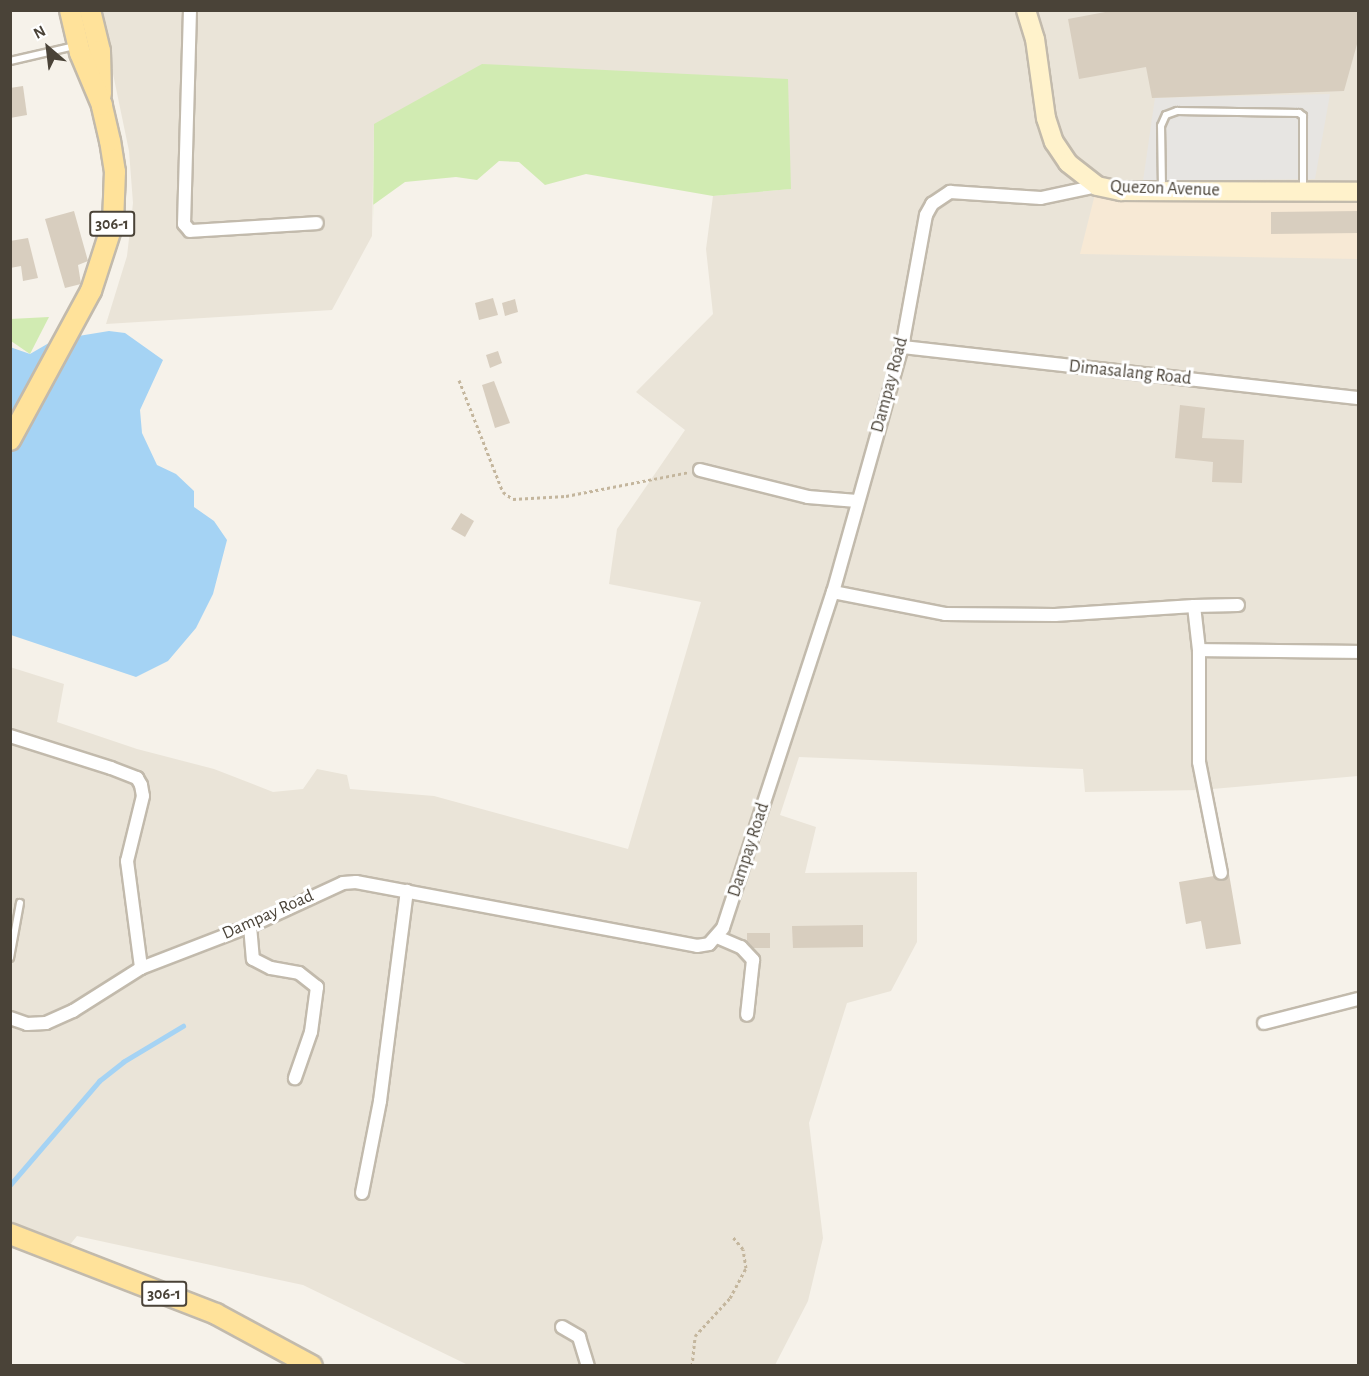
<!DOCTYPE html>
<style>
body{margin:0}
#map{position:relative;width:1369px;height:1376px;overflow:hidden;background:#f6f2ea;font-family:"Alegreya Sans",sans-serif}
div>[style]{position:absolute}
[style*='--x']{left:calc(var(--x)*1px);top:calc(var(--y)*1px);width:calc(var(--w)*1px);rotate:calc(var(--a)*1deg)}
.residential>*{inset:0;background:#eae4d8}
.commercial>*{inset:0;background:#f7e9d5}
.green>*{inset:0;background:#d1ebb2}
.parking>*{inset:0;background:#e7e5e2}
.water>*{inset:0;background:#a5d3f4}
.stream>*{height:4.5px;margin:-2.25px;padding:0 2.25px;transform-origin:2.25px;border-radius:2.25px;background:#a5d3f4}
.building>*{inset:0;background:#d8cebf}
.path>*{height:3px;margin-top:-1.5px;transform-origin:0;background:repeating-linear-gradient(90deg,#c4b69d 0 3px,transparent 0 6px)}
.roads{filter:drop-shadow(2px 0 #c2baac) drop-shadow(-2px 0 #c2baac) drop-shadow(0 2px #c2baac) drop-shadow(0 -2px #c2baac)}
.service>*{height:6px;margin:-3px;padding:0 3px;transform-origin:3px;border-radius:3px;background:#fff}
.minor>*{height:12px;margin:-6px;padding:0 6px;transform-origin:6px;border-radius:6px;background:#fff}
.secondary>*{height:18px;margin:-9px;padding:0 9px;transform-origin:9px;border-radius:9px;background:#fff2cb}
.primary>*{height:20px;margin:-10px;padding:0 10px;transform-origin:10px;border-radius:10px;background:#ffe29a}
span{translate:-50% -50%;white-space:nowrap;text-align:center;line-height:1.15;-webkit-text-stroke:6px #fff;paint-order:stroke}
.shield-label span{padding:2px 4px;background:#fff;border:2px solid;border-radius:4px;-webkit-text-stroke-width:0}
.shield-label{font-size:16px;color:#4a4338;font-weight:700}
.street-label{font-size:18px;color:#4a4338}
.frame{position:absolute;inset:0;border:12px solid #4a4338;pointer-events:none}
.north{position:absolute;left:18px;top:18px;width:60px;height:60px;-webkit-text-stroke:4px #fff;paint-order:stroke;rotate:332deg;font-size:16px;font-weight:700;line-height:24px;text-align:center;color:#4a4338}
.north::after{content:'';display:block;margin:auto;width:21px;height:27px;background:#4a4338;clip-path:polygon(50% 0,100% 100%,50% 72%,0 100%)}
</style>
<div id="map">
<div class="residential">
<div style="clip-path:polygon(100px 11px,1358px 11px,1358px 776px,1201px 790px,1085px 792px,1083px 769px,799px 757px,780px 815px,816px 827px,805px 873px,917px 872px,917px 942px,891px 991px,847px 1003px,809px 1123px,823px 1238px,808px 1301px,775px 1365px,468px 1365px,303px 1285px,77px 1236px,68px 1247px,11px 1225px,10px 667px,64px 684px,57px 722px,137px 749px,214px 769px,273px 792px,303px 789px,317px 769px,347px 775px,350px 789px,434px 796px,628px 849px,701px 602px,609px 584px,617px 529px,685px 430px,636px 392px,713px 314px,706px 249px,713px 196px,790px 189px,374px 124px,372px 236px,332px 310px,106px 324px,127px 256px,133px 203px,129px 151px)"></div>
</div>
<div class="commercial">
<div style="clip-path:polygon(1097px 186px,1358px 192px,1358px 259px,1080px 254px)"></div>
</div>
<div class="green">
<div style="clip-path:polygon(482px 64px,788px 79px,791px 189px,713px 196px,586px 174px,545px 185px,519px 162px,499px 161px,477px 180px,456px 177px,405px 182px,373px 205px,373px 220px,374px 124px)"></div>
<div style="clip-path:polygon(49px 317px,30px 354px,11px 341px,10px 319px)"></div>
</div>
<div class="parking">
<div style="clip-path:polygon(1330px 94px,1315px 179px,1143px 181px,1155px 98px)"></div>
</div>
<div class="water">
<div style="clip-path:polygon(109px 331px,125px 333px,163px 360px,140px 410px,142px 433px,157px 465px,176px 474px,194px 491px,194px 507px,214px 521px,227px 540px,213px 594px,196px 628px,168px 661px,136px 677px,11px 635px,10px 347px,30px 354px,54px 340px)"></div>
</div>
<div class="stream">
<div style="--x:10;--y:1185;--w:137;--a:-49.4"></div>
<div style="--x:99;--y:1081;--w:31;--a:-38"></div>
<div style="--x:123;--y:1062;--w:70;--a:-31"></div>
</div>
<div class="building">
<div style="clip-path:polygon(1116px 10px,1359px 10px,1359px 37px,1344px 91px,1152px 98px,1146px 67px,1079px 79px,1068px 19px)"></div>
<div style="clip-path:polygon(23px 86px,27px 115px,10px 118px,10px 88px)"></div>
<div style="clip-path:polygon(74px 211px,88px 261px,78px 265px,81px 284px,65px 288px,45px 219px)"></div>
<div style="clip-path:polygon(1359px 211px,1359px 233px,1271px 234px,1271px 212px)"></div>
<div style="clip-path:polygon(28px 238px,38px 278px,23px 281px,21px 266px,10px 268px,10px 241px)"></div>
<div style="clip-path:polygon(493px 298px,498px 315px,479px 320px,475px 303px)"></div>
<div style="clip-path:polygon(515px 299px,518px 312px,505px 316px,502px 303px)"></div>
<div style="clip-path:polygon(498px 351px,502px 363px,490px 368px,486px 355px)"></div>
<div style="clip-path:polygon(494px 381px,510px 423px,495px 428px,482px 385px)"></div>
<div style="clip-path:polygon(1180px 405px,1205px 408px,1202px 438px,1244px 440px,1242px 483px,1212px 482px,1213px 462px,1175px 458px)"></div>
<div style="clip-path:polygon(461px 513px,474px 521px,465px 537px,451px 529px)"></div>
<div style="clip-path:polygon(1229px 874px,1241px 944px,1206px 949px,1201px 921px,1186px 924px,1179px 882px,1214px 876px,1222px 881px)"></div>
<div style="clip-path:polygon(863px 925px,863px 947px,793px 948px,792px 926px)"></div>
<div style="clip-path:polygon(747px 933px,770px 933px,770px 948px,753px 948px,747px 942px)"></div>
</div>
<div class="path">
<div style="--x:459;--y:380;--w:120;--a:68.6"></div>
<div style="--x:503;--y:492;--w:12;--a:35"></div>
<div style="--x:513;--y:499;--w:53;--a:-3.2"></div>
<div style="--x:566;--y:496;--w:125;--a:-11"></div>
<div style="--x:692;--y:1366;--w:30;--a:-84"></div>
<div style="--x:695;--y:1336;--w:52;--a:-47.4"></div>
<div style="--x:730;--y:1298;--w:34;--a:-62"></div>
<div style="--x:746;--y:1268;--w:19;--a:-99"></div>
<div style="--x:743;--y:1249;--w:17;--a:-130"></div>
</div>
<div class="roads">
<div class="service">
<div style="--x:10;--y:61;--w:67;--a:-13"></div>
<div style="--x:1162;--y:188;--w:62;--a:-90.9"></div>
<div style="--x:1161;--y:126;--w:12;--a:-66"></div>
<div style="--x:1166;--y:115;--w:12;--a:-20"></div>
<div style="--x:1177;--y:111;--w:122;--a:0.9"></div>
<div style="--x:1299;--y:113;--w:5;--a:37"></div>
<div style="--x:1303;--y:116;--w:73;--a:90"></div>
<div style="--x:10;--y:958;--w:56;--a:-79.7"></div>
</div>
<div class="minor">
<div style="--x:190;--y:10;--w:214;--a:91.6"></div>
<div style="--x:184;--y:224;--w:9;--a:49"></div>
<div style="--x:190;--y:231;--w:127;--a:-3.6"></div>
<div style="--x:902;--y:347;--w:459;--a:6.4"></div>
<div style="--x:700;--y:470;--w:111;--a:14"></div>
<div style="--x:808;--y:497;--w:49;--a:4.7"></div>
<div style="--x:833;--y:592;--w:114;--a:11.1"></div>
<div style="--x:945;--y:614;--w:110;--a:0.5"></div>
<div style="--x:1055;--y:615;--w:139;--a:-3.7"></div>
<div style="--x:1194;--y:606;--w:44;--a:83.5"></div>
<div style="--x:1199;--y:650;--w:112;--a:90"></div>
<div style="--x:1199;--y:762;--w:113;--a:78.8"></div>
<div style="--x:1194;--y:606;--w:44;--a:-1.3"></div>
<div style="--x:1199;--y:650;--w:159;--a:0.7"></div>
<div style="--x:10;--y:736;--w:106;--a:17.6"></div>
<div style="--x:111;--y:768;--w:28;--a:21"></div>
<div style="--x:137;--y:778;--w:8;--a:60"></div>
<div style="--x:141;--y:785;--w:11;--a:80"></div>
<div style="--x:143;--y:796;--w:67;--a:103.8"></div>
<div style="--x:127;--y:861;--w:108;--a:82.5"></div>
<div style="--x:250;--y:926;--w:33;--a:85"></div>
<div style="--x:253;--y:959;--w:20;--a:27"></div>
<div style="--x:271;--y:968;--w:28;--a:10"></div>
<div style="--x:299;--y:973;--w:23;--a:38"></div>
<div style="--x:317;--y:987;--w:45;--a:97.6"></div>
<div style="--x:311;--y:1032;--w:49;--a:109.2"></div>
<div style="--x:717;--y:937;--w:26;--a:23"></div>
<div style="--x:741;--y:947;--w:18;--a:47"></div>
<div style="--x:753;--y:960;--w:55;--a:96.2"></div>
<div style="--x:10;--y:1018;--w:18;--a:19"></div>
<div style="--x:27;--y:1024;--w:19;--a:-3"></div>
<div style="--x:46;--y:1023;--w:30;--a:-24"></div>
<div style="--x:73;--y:1011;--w:80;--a:-32.3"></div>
<div style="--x:141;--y:968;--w:117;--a:-21.1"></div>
<div style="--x:250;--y:926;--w:102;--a:-24.8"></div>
<div style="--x:343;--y:883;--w:13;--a:-4"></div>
<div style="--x:356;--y:882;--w:347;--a:10.6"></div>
<div style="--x:697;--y:946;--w:12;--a:-9"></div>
<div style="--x:709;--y:944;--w:21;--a:-49"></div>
<div style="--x:723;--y:928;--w:354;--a:-71.9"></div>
<div style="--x:833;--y:592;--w:255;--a:-74.3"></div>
<div style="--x:902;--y:347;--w:134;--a:-79.7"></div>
<div style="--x:926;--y:215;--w:13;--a:-61"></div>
<div style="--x:932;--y:204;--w:22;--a:-34"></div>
<div style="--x:950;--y:192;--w:91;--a:3.8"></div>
<div style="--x:1041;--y:198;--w:57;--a:-12.1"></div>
<div style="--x:1264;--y:1023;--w:97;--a:-14.3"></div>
<div style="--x:362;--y:1193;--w:94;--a:-78.9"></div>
<div style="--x:380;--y:1101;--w:212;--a:-82.7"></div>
<div style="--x:562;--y:1327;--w:20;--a:30"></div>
<div style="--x:579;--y:1337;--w:30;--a:73"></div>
</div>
<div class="secondary">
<div style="--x:1026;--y:10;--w:30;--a:73"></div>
<div style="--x:1035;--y:39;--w:80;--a:82.1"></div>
<div style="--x:1046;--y:118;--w:25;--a:72"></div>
<div style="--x:1054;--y:142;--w:25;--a:56"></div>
<div style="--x:1068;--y:163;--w:37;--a:38"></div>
<div style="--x:1097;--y:186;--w:25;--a:12"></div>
<div style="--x:1121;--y:191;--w:237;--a:0.2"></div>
</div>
<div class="primary">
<div style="--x:90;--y:10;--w:42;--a:76.3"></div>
<div style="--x:100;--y:51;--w:43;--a:88.7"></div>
<div style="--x:10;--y:440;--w:170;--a:-61.5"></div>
<div style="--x:91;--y:291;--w:71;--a:-72.1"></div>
<div style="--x:113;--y:223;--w:51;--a:-87.8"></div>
<div style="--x:115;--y:172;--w:31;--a:-99"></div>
<div style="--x:110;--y:141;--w:37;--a:-103"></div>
<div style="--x:102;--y:105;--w:56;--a:-112.9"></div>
<div style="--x:80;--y:53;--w:44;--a:-103.1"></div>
<div style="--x:10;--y:1234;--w:221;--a:21.2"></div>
<div style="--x:216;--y:1314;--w:109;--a:28.4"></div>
</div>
</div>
<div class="shield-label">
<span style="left:112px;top:224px">306-1</span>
<span style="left:164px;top:1294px">306-1</span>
</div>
<div class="street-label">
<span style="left:1165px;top:189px;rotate:2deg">Quezon Avenue</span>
<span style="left:1130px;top:373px;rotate:6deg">Dimasalang Road</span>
<span style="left:890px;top:385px;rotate:-75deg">Dampay Road</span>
<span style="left:749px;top:850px;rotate:-72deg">Dampay Road</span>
<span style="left:268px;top:915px;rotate:-24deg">Dampay Road</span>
</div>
<div class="frame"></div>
<div class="north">N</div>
</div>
